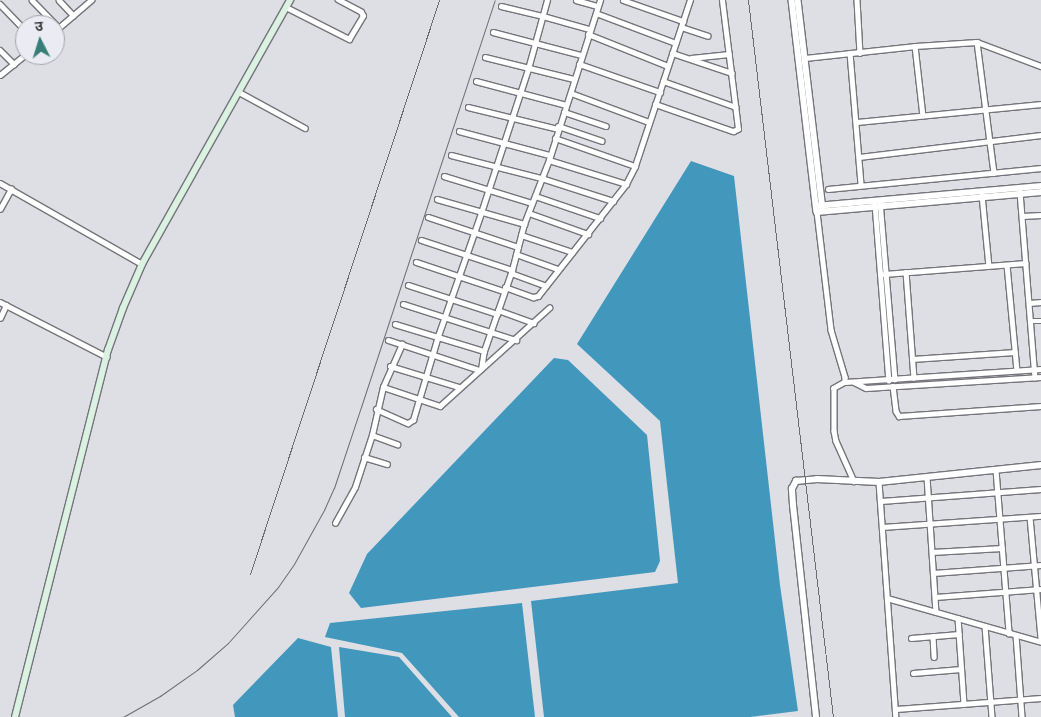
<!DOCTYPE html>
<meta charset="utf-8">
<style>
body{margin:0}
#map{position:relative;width:1041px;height:717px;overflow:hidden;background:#dedee5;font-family:"DejaVu Sans","Noto Sans Devanagari",sans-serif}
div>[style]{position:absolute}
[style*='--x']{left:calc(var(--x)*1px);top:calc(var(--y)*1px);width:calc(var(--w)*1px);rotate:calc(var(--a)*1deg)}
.water>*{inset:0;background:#4197bc}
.roads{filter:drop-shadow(1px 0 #74747b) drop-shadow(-1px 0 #74747b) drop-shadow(0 1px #74747b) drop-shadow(0 -1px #74747b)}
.minor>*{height:4.5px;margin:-2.25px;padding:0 2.25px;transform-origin:2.25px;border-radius:2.25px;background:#fff}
.tertiary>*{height:5.5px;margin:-2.75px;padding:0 2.75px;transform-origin:2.75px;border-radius:2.75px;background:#fff}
.secondary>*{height:6px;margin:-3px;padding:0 3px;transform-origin:3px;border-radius:3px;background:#dbf1e1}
.rail>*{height:1px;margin:-0.5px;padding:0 0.5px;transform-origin:0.5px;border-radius:0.5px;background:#6c6c71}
span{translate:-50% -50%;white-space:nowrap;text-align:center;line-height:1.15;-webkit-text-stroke:5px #ebebf3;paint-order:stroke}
.north{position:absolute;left:15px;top:15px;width:50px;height:50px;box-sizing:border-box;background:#ebebf3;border:1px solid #a5a5ab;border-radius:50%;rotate:355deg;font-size:14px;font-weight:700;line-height:20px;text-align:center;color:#3c3c3f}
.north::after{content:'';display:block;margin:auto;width:18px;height:22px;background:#377e76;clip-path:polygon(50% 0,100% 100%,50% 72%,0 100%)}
</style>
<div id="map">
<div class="water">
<div style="clip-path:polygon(691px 161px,734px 176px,780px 585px,798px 711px,750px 717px,544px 717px,531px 601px,678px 583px,660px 421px,577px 344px)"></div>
<div style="clip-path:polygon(554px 358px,568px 360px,647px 435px,660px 561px,655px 572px,361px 608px,349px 593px,367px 554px)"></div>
<div style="clip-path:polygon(522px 603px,535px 717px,459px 717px,402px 653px,325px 637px,330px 623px)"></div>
<div style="clip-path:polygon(298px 638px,331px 647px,338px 717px,235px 717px,233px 705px)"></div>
<div style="clip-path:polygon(339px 647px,399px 657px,452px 717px,345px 717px)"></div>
</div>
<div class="roads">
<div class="minor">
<div style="--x:32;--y:0;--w:39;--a:46"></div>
<div style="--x:59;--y:0;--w:21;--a:47"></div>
<div style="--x:576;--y:0;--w:22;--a:16"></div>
<div style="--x:623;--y:0;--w:64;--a:19.3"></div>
<div style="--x:857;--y:0;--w:53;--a:86.8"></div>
<div style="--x:0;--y:4;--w:36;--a:46"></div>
<div style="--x:501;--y:6;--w:43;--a:13.4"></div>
<div style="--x:543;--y:16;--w:48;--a:15.8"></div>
<div style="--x:286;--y:7;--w:71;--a:26.9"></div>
<div style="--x:349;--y:39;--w:27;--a:-59"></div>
<div style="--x:363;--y:16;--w:4;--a:-117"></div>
<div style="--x:361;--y:12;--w:26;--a:-152"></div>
<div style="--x:596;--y:13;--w:85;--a:20.6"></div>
<div style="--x:681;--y:27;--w:28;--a:18"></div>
<div style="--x:55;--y:31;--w:48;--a:-40.7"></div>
<div style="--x:493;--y:32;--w:91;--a:14.6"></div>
<div style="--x:588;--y:34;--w:86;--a:21.8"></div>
<div style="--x:977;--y:42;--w:68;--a:20.6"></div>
<div style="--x:915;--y:46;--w:70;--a:83.5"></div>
<div style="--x:0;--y:50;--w:20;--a:45"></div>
<div style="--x:672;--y:53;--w:63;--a:18.4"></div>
<div style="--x:850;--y:53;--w:131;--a:85.2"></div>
<div style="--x:485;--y:57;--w:92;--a:13.9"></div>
<div style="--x:691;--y:58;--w:38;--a:-6"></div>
<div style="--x:805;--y:58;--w:111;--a:-6.2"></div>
<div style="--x:915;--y:46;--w:62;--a:-3.7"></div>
<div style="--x:977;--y:42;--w:132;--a:82.6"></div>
<div style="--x:579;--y:64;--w:86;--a:19.1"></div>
<div style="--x:0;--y:75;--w:32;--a:-39"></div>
<div style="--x:476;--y:81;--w:93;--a:14.9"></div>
<div style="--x:663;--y:81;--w:77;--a:19.6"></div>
<div style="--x:239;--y:92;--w:75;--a:28.6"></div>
<div style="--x:571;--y:93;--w:83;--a:20.4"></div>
<div style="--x:655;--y:104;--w:83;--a:19.1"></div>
<div style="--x:733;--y:131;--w:5;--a:-22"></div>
<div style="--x:738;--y:129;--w:130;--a:-97.1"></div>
<div style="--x:468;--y:107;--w:93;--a:13.7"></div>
<div style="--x:564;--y:112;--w:44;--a:18.4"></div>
<div style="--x:857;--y:122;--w:185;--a:-5.6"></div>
<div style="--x:558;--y:126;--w:46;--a:18.8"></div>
<div style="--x:459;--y:131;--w:93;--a:14.9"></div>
<div style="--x:555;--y:138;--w:85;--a:19.3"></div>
<div style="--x:451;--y:155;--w:93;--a:14.3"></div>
<div style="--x:541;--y:178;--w:76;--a:17.7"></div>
<div style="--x:859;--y:157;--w:183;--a:-6.9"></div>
<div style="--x:549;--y:160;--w:81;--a:17.3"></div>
<div style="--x:444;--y:176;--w:92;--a:17.1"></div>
<div style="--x:0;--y:183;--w:163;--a:29.7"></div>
<div style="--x:828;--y:189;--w:214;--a:-5.6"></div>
<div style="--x:1020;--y:192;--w:186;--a:85.4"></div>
<div style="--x:982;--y:195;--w:71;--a:84.4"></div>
<div style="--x:535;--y:196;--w:69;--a:18.7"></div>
<div style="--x:437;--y:199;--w:91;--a:16"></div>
<div style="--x:880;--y:201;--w:179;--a:85.2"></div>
<div style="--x:875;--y:204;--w:177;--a:85.5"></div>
<div style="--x:0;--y:209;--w:23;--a:-61"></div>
<div style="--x:817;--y:212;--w:119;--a:83.2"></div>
<div style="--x:831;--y:330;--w:49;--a:73.4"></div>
<div style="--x:845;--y:377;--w:5;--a:90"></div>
<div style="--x:845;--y:382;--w:13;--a:151"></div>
<div style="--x:834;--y:388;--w:43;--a:90"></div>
<div style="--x:834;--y:431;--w:10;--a:79"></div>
<div style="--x:836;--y:441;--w:44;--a:65.8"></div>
<div style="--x:529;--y:213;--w:63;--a:19.6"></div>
<div style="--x:1022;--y:216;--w:19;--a:-3"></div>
<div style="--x:428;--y:217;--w:95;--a:18.4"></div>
<div style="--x:521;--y:235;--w:54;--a:18.4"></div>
<div style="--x:421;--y:240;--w:96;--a:18.2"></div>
<div style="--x:516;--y:254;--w:45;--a:19.7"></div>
<div style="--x:416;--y:262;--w:92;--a:18.4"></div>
<div style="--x:1007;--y:265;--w:105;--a:84.6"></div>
<div style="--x:906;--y:272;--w:106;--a:85.7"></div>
<div style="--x:511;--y:273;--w:37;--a:20"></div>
<div style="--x:884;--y:274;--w:142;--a:-4.4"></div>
<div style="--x:408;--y:285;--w:94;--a:18"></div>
<div style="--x:505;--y:287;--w:30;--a:20"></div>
<div style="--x:533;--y:297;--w:5;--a:-11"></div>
<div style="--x:538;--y:296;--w:142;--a:-51.8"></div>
<div style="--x:626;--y:184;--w:20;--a:-63"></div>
<div style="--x:635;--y:166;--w:175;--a:-71.7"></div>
<div style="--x:0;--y:302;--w:120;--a:27.2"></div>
<div style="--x:1029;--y:303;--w:12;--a:-5"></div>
<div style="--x:403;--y:304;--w:119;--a:17.7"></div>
<div style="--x:498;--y:310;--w:38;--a:20"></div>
<div style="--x:0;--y:318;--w:14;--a:-65"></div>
<div style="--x:1031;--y:321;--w:10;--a:0"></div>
<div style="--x:395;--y:324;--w:93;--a:16.9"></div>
<div style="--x:388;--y:340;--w:96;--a:18.2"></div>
<div style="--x:912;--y:359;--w:103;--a:-3.9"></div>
<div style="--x:390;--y:366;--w:72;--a:16.9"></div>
<div style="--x:481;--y:369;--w:18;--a:-81"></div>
<div style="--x:484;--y:351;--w:86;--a:-70.9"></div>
<div style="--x:512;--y:270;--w:48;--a:-75.4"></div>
<div style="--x:524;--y:224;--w:69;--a:-68.7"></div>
<div style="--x:549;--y:160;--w:168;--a:-72.3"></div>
<div style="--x:845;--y:382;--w:196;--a:-3.8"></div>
<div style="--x:854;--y:382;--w:13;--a:27"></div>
<div style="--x:866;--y:388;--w:175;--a:-3.6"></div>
<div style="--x:893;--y:386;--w:25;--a:83"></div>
<div style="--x:896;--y:411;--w:6;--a:59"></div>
<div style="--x:899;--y:416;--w:142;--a:-4"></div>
<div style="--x:383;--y:387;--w:60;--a:18.4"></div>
<div style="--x:440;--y:406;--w:147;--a:-42"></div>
<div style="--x:376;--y:409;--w:35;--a:24"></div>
<div style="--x:408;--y:423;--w:6;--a:-31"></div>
<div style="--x:413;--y:420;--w:88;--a:-73.4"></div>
<div style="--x:438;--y:336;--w:130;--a:-70.7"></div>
<div style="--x:481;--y:213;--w:151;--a:-71.9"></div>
<div style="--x:528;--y:69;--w:72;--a:-74.6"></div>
<div style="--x:372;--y:435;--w:27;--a:20"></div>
<div style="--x:364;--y:457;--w:24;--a:17"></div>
<div style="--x:996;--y:470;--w:164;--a:85.4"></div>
<div style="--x:927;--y:477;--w:135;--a:86.2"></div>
<div style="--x:879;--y:482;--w:236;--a:85.9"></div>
<div style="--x:881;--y:501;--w:160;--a:-4.3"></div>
<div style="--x:1030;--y:517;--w:122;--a:84.8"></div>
<div style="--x:335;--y:523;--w:41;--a:-60.9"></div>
<div style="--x:355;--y:487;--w:55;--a:-71.9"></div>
<div style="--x:372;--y:435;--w:49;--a:-77.1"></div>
<div style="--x:383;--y:387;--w:47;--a:-66.2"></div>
<div style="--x:882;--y:527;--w:159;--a:-4"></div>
<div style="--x:932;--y:552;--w:70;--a:-3.3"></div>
<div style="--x:933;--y:573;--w:108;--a:-4.2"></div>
<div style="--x:935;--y:597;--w:106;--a:-4.3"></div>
<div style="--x:887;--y:598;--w:160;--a:15.9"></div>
<div style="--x:958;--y:618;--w:86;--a:86"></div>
<div style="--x:985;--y:626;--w:91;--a:85.6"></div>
<div style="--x:1016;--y:635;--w:82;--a:85.8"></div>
<div style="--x:933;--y:636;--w:21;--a:87"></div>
<div style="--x:911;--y:638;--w:48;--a:-4.8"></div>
<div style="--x:913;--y:673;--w:48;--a:-4.8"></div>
<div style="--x:896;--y:709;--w:145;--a:-4.3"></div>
</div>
<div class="tertiary">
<div style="--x:792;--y:0;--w:213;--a:83.3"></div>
<div style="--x:817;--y:212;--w:225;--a:-5.1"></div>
<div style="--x:798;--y:0;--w:210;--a:83.2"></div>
<div style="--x:816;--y:206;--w:226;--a:-5.1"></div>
<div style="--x:816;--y:717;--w:213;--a:-96.2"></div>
<div style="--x:793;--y:505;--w:16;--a:-94"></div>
<div style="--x:792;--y:489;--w:9;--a:-63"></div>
<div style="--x:796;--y:481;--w:21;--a:-5"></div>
<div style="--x:817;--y:479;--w:62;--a:2.8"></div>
<div style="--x:879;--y:482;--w:163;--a:-6"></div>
</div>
<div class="secondary">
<div style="--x:15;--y:717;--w:379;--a:-75.8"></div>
<div style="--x:108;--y:350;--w:45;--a:-70.3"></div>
<div style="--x:123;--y:308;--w:48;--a:-66.6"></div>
<div style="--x:142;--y:264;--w:303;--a:-60.7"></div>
</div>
</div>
<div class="rail">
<div style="--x:748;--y:0;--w:722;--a:83.24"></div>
<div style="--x:250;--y:574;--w:604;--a:-71.77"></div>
<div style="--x:123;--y:717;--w:43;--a:-29.6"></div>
<div style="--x:160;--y:696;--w:45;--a:-35.1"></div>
<div style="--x:197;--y:670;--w:41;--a:-41.1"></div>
<div style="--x:228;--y:643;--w:75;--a:-48.2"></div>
<div style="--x:278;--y:587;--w:28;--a:-55"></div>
<div style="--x:294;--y:564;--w:62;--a:-60.9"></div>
<div style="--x:324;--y:510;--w:24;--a:-66"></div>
<div style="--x:334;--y:488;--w:85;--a:-71.6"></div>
<div style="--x:361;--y:407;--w:428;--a:-71.8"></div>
</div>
<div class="north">उ</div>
</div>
